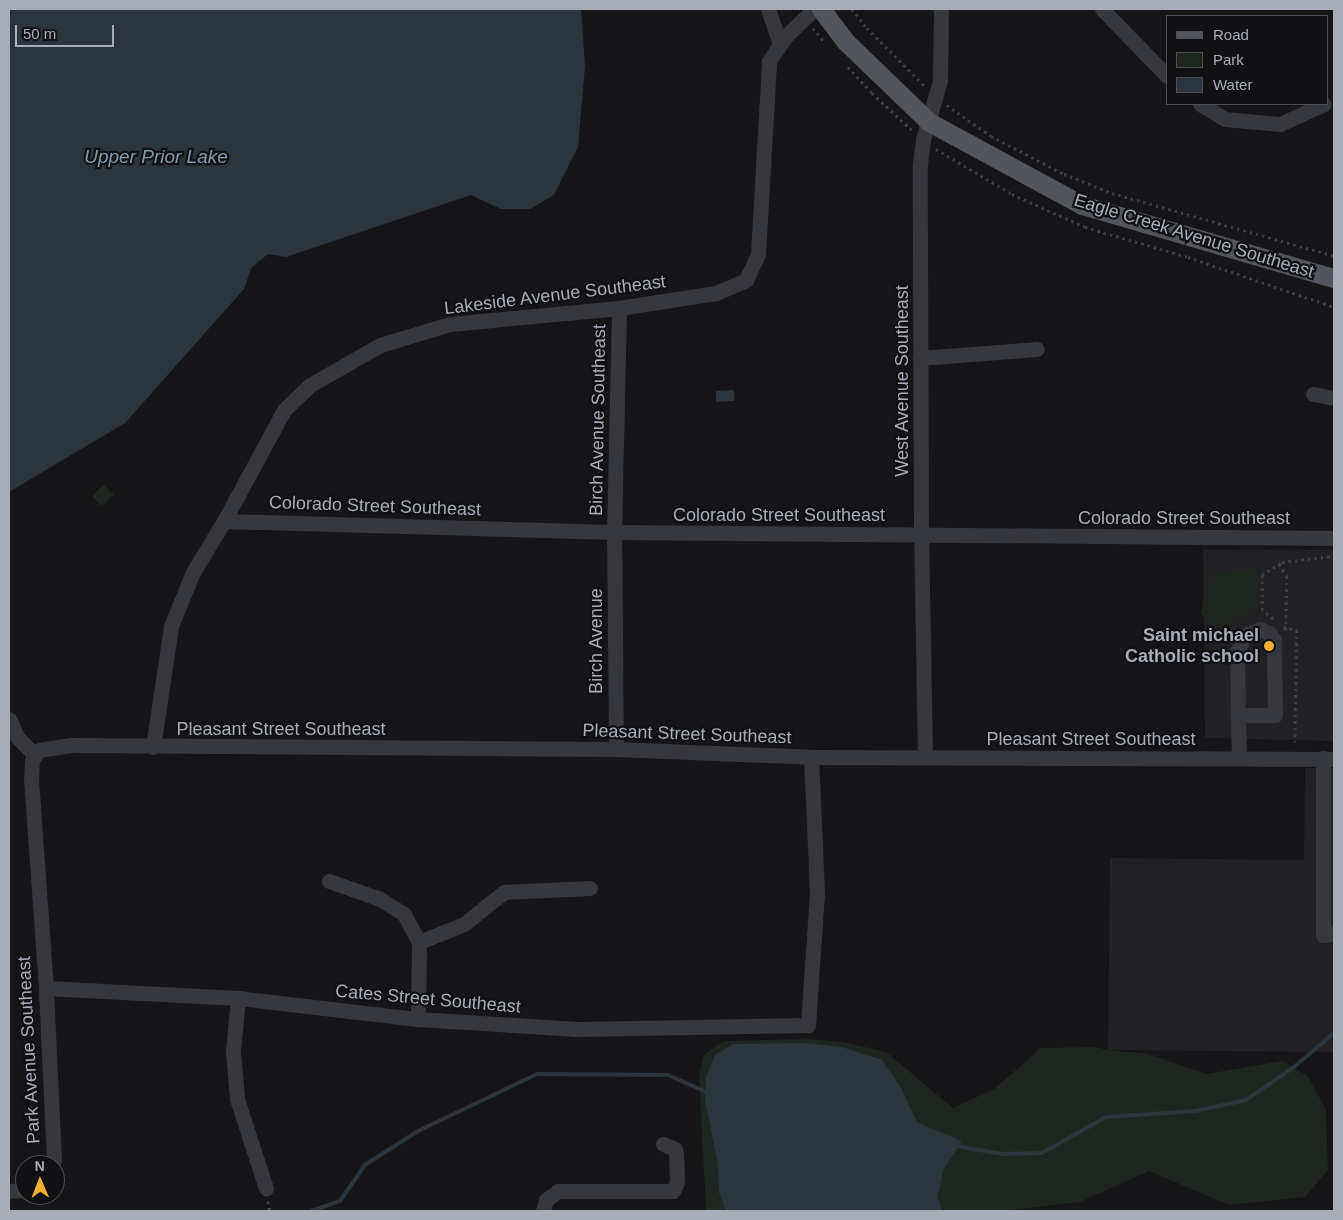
<!DOCTYPE html>
<style>
body{margin:0}
#map{position:relative;width:1343px;height:1220px;overflow:hidden;background:#161618;font-family:Arial,sans-serif}
div>[style]{position:absolute}
[style*='--x']{left:calc(var(--x)*1px);top:calc(var(--y)*1px);width:calc(var(--w)*1px);rotate:calc(var(--a)*1deg)}
.built>*{inset:0;background:#222225}
.green>*{inset:0;background:#1e261f}
.water>*{inset:0;background:#2c353c}
.stream>*{height:4px;margin:-2px;padding:0 2px;transform-origin:2px;border-radius:2px;background:#2c353c}
.path>*{height:2.5px;margin-top:-1.25px;transform-origin:0;background:repeating-linear-gradient(90deg,#3d3f44 0 2.5px,transparent 0 6.5px)}
.minor>*{height:15px;margin:-7.5px;padding:0 7.5px;transform-origin:7.5px;border-radius:7.5px;background:#37383d}
.major>*{height:19px;margin:-9.5px;padding:0 9.5px;transform-origin:9.5px;border-radius:9.5px;background:#53555c}
.dots>*{width:14px;height:14px;translate:-50% -50%;box-sizing:border-box;border:2px solid #111113;border-radius:50%}
span{translate:-50% -50%;white-space:nowrap;text-align:center;line-height:1.15;-webkit-text-stroke:4.5px #111113;paint-order:stroke}
.street-label{font-size:18px;color:#a8adb8}
.poi-label{font-size:18px;color:#a8adb8;font-weight:700}
.right{translate:-100% -50%;text-align:right}
.water-label{font-size:19px;color:#7f9bb3;font-style:italic}
.frame{position:absolute;inset:0;border:10px solid #a8adb8;pointer-events:none}
.legend{position:absolute;left:1166px;top:15px;width:162px;height:90px;box-sizing:border-box;background:#111113;border:1px solid #4d4f55;margin:0;padding:6px 9px;list-style:none;font-size:15px;color:#a8adb8}
.legend li{display:flex;align-items:center;gap:10px;height:25px}
.legend b{width:25px;border:1px solid #4d4f55}
.north{position:absolute;left:15px;top:1155px;width:50px;height:50px;box-sizing:border-box;background:#111113;border:1px solid #4d4f55;border-radius:50%;rotate:359deg;font-size:14px;font-weight:700;line-height:20px;text-align:center;color:#a8adb8}
.north::after{content:'';display:block;margin:auto;width:18px;height:22px;background:#f2b134;clip-path:polygon(50% 0,100% 100%,50% 72%,0 100%)}
.scale{position:absolute;left:15px;top:25px;width:99px;height:22px;box-sizing:border-box;border:2px solid #a8adb8;border-top:0;padding-left:6px;font-size:15px;line-height:18px;white-space:nowrap;color:#a8adb8;-webkit-text-stroke:4px #111113;paint-order:stroke}
</style>
<div id="map">
<div class="built">
<div style="clip-path:polygon(1203px 549px,1334px 550px,1334px 741px,1205px 738px)"></div>
<div style="clip-path:polygon(1305px 768px,1334px 768px,1334px 1052px,1108px 1050px,1110px 858px,1304px 860px)"></div>
</div>
<div class="green">
<div style="clip-path:polygon(104px 484px,114px 495px,101px 506px,92px 496px)"></div>
<div style="clip-path:polygon(1236px 570px,1260px 571px,1260px 609px,1241px 615px,1232px 622px,1213px 627px,1201px 613px,1207px 582px,1212px 575px)"></div>
<div style="clip-path:polygon(806px 1039px,843px 1042px,886px 1052px,953px 1108px,994px 1089px,1041px 1048px,1095px 1047px,1108px 1050px,1149px 1054px,1206px 1074px,1282px 1061px,1308px 1076px,1326px 1110px,1328px 1170px,1305px 1197px,1229px 1205px,1149px 1171px,1080px 1202px,1000px 1211px,942px 1211px,938px 1196px,943px 1171px,962px 1141px,917px 1122px,910px 1108px,805px 1043px,733px 1044px,705px 1101px,717px 1161px,719px 1193px,726px 1211px,706px 1211px,699px 1075px,704px 1055px,724px 1041px)"></div>
</div>
<div class="water">
<div style="clip-path:polygon(9px 9px,581px 9px,585px 66px,578px 147px,554px 195px,530px 209px,501px 209px,471px 195px,286px 257px,268px 254px,251px 268px,244px 289px,125px 423px,9px 492px)"></div>
<div style="clip-path:polygon(734px 390px,734px 401px,716px 402px,716px 391px)"></div>
<div style="clip-path:polygon(805px 1043px,842px 1047px,882px 1060px,901px 1088px,917px 1122px,962px 1141px,943px 1171px,938px 1196px,942px 1211px,726px 1211px,719px 1193px,717px 1161px,705px 1101px,706px 1077px,715px 1055px,733px 1044px)"></div>
</div>
<div class="stream">
<div style="--x:956;--y:1146;--w:47;--a:9.9"></div>
<div style="--x:1002;--y:1154;--w:40;--a:-1.4"></div>
<div style="--x:1042;--y:1153;--w:73;--a:-29.4"></div>
<div style="--x:1106;--y:1117;--w:90;--a:-3.8"></div>
<div style="--x:1196;--y:1111;--w:51;--a:-12.4"></div>
<div style="--x:1246;--y:1100;--w:58;--a:-34.5"></div>
<div style="--x:1294;--y:1067;--w:52;--a:-40.4"></div>
<div style="--x:311;--y:1211;--w:31;--a:-19"></div>
<div style="--x:340;--y:1201;--w:44;--a:-55.2"></div>
<div style="--x:365;--y:1165;--w:63;--a:-32.7"></div>
<div style="--x:418;--y:1131;--w:132;--a:-25.6"></div>
<div style="--x:537;--y:1074;--w:131;--a:0.4"></div>
<div style="--x:668;--y:1075;--w:45;--a:23.7"></div>
</div>
<div class="path">
<div style="--x:852;--y:9;--w:24;--a:52"></div>
<div style="--x:867;--y:28;--w:81;--a:45"></div>
<div style="--x:813;--y:28;--w:19;--a:51"></div>
<div style="--x:848;--y:67;--w:35;--a:47"></div>
<div style="--x:872;--y:93;--w:54;--a:42.8"></div>
<div style="--x:947;--y:105;--w:54;--a:35.2"></div>
<div style="--x:991;--y:136;--w:82;--a:27.5"></div>
<div style="--x:1064;--y:174;--w:52;--a:21.6"></div>
<div style="--x:1112;--y:193;--w:231;--a:15.8"></div>
<div style="--x:936;--y:149;--w:88;--a:30.6"></div>
<div style="--x:1012;--y:194;--w:80;--a:24.3"></div>
<div style="--x:1085;--y:227;--w:107;--a:16.2"></div>
<div style="--x:1188;--y:257;--w:154;--a:18.9"></div>
<div style="--x:1279;--y:564;--w:14;--a:56"></div>
<div style="--x:1287;--y:576;--w:54;--a:91.1"></div>
<div style="--x:1273;--y:619;--w:14;--a:-141"></div>
<div style="--x:1262;--y:610;--w:35;--a:-90"></div>
<div style="--x:1262;--y:575;--w:24;--a:-33"></div>
<div style="--x:1282;--y:562;--w:52;--a:-6.6"></div>
<div style="--x:1283;--y:627;--w:14;--a:12"></div>
<div style="--x:1297;--y:630;--w:112;--a:91"></div>
<div style="--x:268;--y:1201;--w:10;--a:79"></div>
</div>
<div class="minor">
<div style="--x:768;--y:9;--w:36;--a:71"></div>
<div style="--x:1102;--y:9;--w:93;--a:45.9"></div>
<div style="--x:1200;--y:104;--w:29;--a:31"></div>
<div style="--x:1225;--y:119;--w:55;--a:5.2"></div>
<div style="--x:1280;--y:124;--w:48;--a:-24.4"></div>
<div style="--x:920;--y:358;--w:117;--a:-4.4"></div>
<div style="--x:1313;--y:394;--w:21;--a:11"></div>
<div style="--x:224;--y:521;--w:390;--a:1.6"></div>
<div style="--x:614;--y:532;--w:720;--a:0.48"></div>
<div style="--x:1238;--y:715;--w:37;--a:0"></div>
<div style="--x:1275;--y:715;--w:75;--a:-90.8"></div>
<div style="--x:1274;--y:640;--w:9;--a:-126"></div>
<div style="--x:1269;--y:633;--w:10;--a:-156"></div>
<div style="--x:1260;--y:629;--w:16;--a:158"></div>
<div style="--x:1245;--y:635;--w:19;--a:115"></div>
<div style="--x:1237;--y:652;--w:63;--a:89.1"></div>
<div style="--x:1238;--y:715;--w:43;--a:88.7"></div>
<div style="--x:9;--y:719;--w:21;--a:65"></div>
<div style="--x:18;--y:738;--w:24;--a:45"></div>
<div style="--x:153;--y:747;--w:122;--a:-81.5"></div>
<div style="--x:171;--y:626;--w:58;--a:-67.8"></div>
<div style="--x:193;--y:572;--w:60;--a:-58.7"></div>
<div style="--x:224;--y:521;--w:126;--a:-61.6"></div>
<div style="--x:284;--y:410;--w:36;--a:-44"></div>
<div style="--x:310;--y:385;--w:81;--a:-29.7"></div>
<div style="--x:380;--y:345;--w:73;--a:-16.7"></div>
<div style="--x:450;--y:324;--w:170;--a:-5.4"></div>
<div style="--x:619;--y:308;--w:98;--a:-8.8"></div>
<div style="--x:716;--y:293;--w:33;--a:-23"></div>
<div style="--x:746;--y:280;--w:29;--a:-65"></div>
<div style="--x:758;--y:254;--w:193;--a:-86.7"></div>
<div style="--x:769;--y:61;--w:29;--a:-56"></div>
<div style="--x:785;--y:37;--w:40;--a:-44"></div>
<div style="--x:616;--y:749;--w:217;--a:-90.5"></div>
<div style="--x:614;--y:532;--w:224;--a:-88.7"></div>
<div style="--x:925;--y:757;--w:222;--a:-91"></div>
<div style="--x:921;--y:535;--w:371;--a:-90.2"></div>
<div style="--x:920;--y:164;--w:25;--a:-83"></div>
<div style="--x:923;--y:139;--w:60;--a:-73.7"></div>
<div style="--x:940;--y:81;--w:72;--a:-89.2"></div>
<div style="--x:1323;--y:758;--w:177;--a:90"></div>
<div style="--x:1323;--y:935;--w:11;--a:-5"></div>
<div style="--x:329;--y:881;--w:54;--a:19.4"></div>
<div style="--x:380;--y:899;--w:28;--a:32"></div>
<div style="--x:404;--y:914;--w:32;--a:62"></div>
<div style="--x:419;--y:942;--w:77;--a:90.7"></div>
<div style="--x:419;--y:942;--w:48;--a:-21.8"></div>
<div style="--x:464;--y:924;--w:51;--a:-38.7"></div>
<div style="--x:504;--y:892;--w:86;--a:-2.7"></div>
<div style="--x:46;--y:988;--w:192;--a:3"></div>
<div style="--x:238;--y:998;--w:181;--a:6.7"></div>
<div style="--x:418;--y:1019;--w:159;--a:3.6"></div>
<div style="--x:577;--y:1029;--w:231;--a:-1"></div>
<div style="--x:808;--y:1025;--w:132;--a:-86.1"></div>
<div style="--x:817;--y:893;--w:136;--a:-92.5"></div>
<div style="--x:238;--y:998;--w:53;--a:95.4"></div>
<div style="--x:233;--y:1051;--w:48;--a:85.2"></div>
<div style="--x:237;--y:1099;--w:94;--a:72"></div>
<div style="--x:51;--y:1165;--w:6;--a:-59"></div>
<div style="--x:54;--y:1160;--w:172;--a:-92.7"></div>
<div style="--x:46;--y:988;--w:211;--a:-94.1"></div>
<div style="--x:31;--y:778;--w:18;--a:-87"></div>
<div style="--x:32;--y:760;--w:12;--a:-55"></div>
<div style="--x:39;--y:750;--w:32;--a:-9"></div>
<div style="--x:71;--y:745;--w:545;--a:0.42"></div>
<div style="--x:616;--y:749;--w:195;--a:2.3"></div>
<div style="--x:811;--y:757;--w:523;--a:0.22"></div>
<div style="--x:9;--y:1191;--w:16;--a:-4"></div>
<div style="--x:543;--y:1211;--w:11;--a:-75"></div>
<div style="--x:546;--y:1200;--w:15;--a:-37"></div>
<div style="--x:558;--y:1191;--w:115;--a:0"></div>
<div style="--x:673;--y:1191;--w:10;--a:-66"></div>
<div style="--x:677;--y:1182;--w:28;--a:-92"></div>
<div style="--x:676;--y:1154;--w:5;--a:-101"></div>
<div style="--x:675;--y:1149;--w:13;--a:-157"></div>
</div>
<div class="major">
<div style="--x:821;--y:9;--w:41;--a:52.9"></div>
<div style="--x:846;--y:42;--w:115;--a:43.9"></div>
<div style="--x:929;--y:122;--w:174;--a:28.5"></div>
<div style="--x:1082;--y:205;--w:262;--a:16.2"></div>
</div>
<div class="dots">
<div style="left:1269px;top:646px;background:#f2b134"></div>
</div>
<div class="street-label">
<span style="left:1194px;top:236px;rotate:17deg">Eagle Creek Avenue Southeast</span>
<span style="left:555px;top:295px;rotate:-7deg">Lakeside Avenue Southeast</span>
<span style="left:902px;top:381px;rotate:-90deg">West Avenue Southeast</span>
<span style="left:598px;top:420px;rotate:-89deg">Birch Avenue Southeast</span>
<span style="left:375px;top:506px;rotate:2deg">Colorado Street Southeast</span>
<span style="left:779px;top:515px">Colorado Street Southeast</span>
<span style="left:1184px;top:518px">Colorado Street Southeast</span>
<span style="left:596px;top:641px;rotate:-90deg">Birch Avenue</span>
<span style="left:281px;top:729px">Pleasant Street Southeast</span>
<span style="left:687px;top:734px;rotate:2deg">Pleasant Street Southeast</span>
<span style="left:1091px;top:739px">Pleasant Street Southeast</span>
<span style="left:428px;top:999px;rotate:5deg">Cates Street Southeast</span>
<span style="left:29px;top:1050px;rotate:-93deg">Park Avenue Southeast</span>
</div>
<div class="poi-label">
<span class="right" style="left:1259px;top:646px">Saint michael<br>Catholic school</span>
</div>
<div class="water-label">
<span style="left:156px;top:157px">Upper Prior Lake</span>
</div>
<div class="frame"></div>
<ul class="legend">
<li><b style="height:6px;background:#53555c"></b>Road</li>
<li><b style="height:14px;background:#1e261f"></b>Park</li>
<li><b style="height:14px;background:#2c353c"></b>Water</li>
</ul>
<div class="north">N</div>
<div class="scale">50 m</div>
</div>
